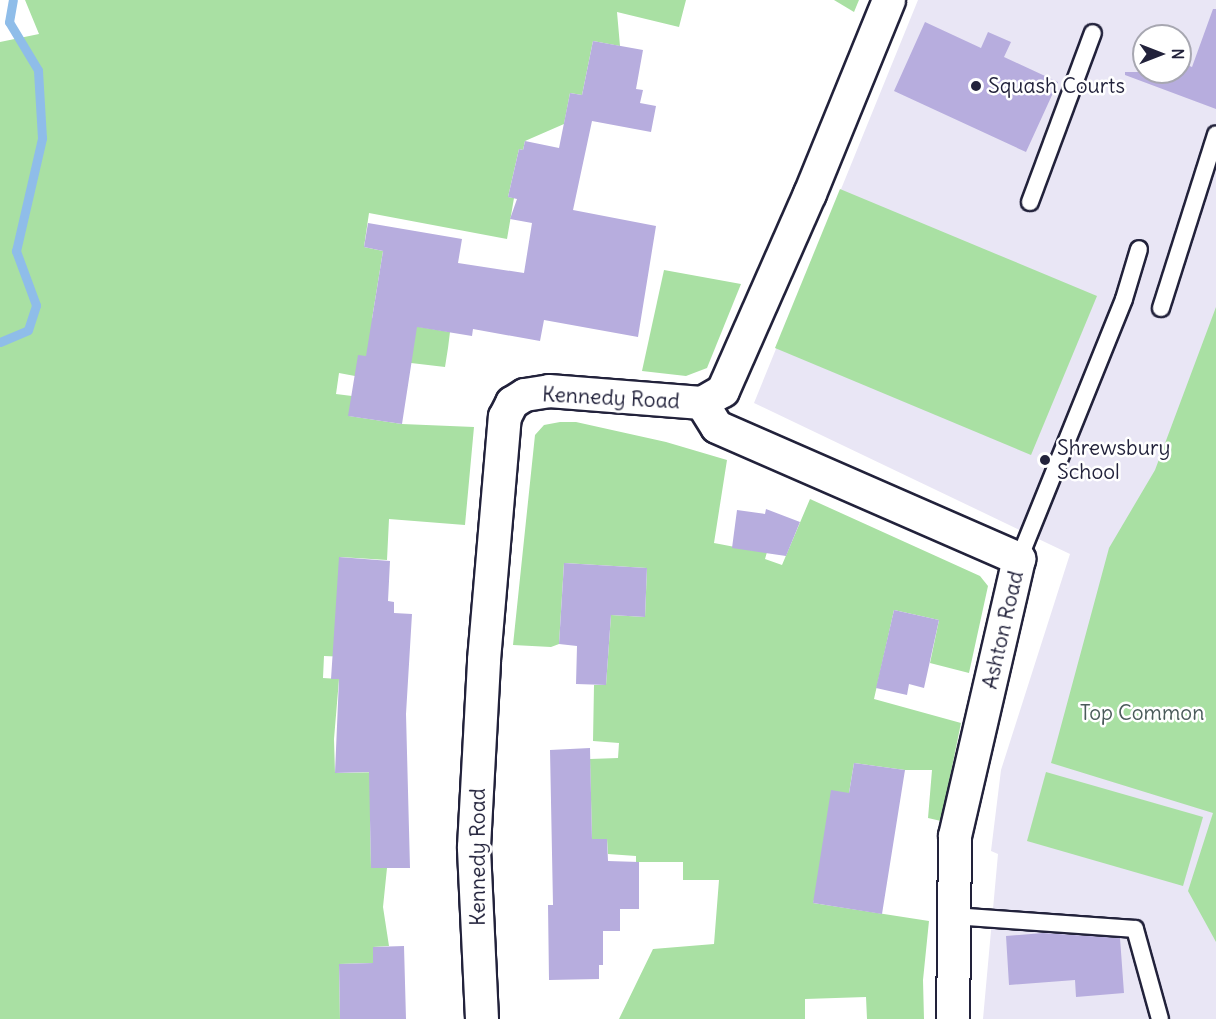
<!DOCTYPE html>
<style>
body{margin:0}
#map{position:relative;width:1216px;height:1019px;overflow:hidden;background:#fff;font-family:Delius,sans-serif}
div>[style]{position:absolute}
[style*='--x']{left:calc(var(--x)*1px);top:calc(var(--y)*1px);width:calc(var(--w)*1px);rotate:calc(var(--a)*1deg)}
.built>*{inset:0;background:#e9e6f5}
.green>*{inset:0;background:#a9e0a3}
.stream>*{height:9px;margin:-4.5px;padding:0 4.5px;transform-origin:4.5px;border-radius:4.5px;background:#8fbde9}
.building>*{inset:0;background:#b7adde}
.roads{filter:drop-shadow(2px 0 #22223b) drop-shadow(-2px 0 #22223b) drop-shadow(0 2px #22223b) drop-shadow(0 -2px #22223b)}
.lane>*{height:16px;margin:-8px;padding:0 8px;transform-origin:8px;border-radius:8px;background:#fff}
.street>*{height:32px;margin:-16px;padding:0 16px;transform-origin:16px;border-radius:16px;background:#fff}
.dots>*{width:16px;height:16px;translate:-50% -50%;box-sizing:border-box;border:3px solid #fff;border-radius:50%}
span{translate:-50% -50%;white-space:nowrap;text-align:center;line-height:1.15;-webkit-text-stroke:5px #fff;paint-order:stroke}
.poi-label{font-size:21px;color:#22223b}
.left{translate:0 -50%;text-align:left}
.street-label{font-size:21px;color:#22223b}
.park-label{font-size:21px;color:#4a5b5a}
.north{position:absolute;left:1132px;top:24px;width:60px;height:60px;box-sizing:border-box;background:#fff;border:2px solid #a7a7b1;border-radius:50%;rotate:90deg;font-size:16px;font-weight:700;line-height:24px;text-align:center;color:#22223b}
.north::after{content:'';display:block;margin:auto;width:21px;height:27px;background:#22223b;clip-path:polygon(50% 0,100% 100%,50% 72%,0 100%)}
</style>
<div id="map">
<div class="built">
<div style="clip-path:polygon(evenodd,918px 0,1216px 0,1216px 1019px,983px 1019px,998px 854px,991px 851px,1001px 770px,1070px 554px,754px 403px,918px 0,1144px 36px,1180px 36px,1180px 72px,1144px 72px,1144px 36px)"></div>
</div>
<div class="green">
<div style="clip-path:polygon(25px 0,686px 0,679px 27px,617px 12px,620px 46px,593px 41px,582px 95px,570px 93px,564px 124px,525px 141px,523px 150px,519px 149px,508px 197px,514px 198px,507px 239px,369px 213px,364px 247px,383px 251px,372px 319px,450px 332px,448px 348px,445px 367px,411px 363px,355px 376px,339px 373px,336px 394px,352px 396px,349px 416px,402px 424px,474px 427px,465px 525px,389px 519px,387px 560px,340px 557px,371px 658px,324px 656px,323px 678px,339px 679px,334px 739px,335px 773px,384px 772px,370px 814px,371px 868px,387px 868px,383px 907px,389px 946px,373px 947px,373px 963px,339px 964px,340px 1019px,0 1019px,0 42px,39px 34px)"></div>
<div style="clip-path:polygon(834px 0,859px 0,854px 12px)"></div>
<div style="clip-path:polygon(840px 189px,1097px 296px,1031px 455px,775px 348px)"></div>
<div style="clip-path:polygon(664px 270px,741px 284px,707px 368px,686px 376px,642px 371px)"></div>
<div style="clip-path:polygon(1216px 307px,1216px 942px,1188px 891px,1213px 813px,1051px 763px,1109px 548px,1155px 470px)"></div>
<div style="clip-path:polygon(560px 422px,576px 422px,666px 442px,727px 460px,714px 543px,756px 551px,769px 545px,765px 559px,782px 565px,810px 499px,980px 576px,988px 586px,969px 673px,930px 663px,939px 620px,894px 610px,874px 699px,961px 723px,941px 821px,928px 818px,932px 770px,905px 770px,854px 763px,849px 793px,813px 903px,929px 921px,923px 980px,924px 1019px,867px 1019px,866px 997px,805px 999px,805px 1019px,619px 1019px,653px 949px,714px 944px,719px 880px,683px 880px,683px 862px,636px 862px,636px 856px,608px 854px,607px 839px,592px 839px,590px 759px,618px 758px,619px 743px,593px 741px,594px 685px,606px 685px,611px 615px,645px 617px,647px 568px,564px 563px,559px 644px,551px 647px,513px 645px,535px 435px,544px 425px)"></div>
<div style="clip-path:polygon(1046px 772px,1203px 817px,1183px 886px,1027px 841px)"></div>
</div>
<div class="stream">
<div style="--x:0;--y:342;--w:30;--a:-23"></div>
<div style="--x:28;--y:330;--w:26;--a:-72"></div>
<div style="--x:36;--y:305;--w:58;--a:-110.3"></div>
<div style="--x:16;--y:251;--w:116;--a:-77"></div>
<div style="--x:42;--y:138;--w:68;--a:-93.4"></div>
<div style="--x:38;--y:70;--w:56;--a:-121.1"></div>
<div style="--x:9;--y:22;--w:22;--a:-80"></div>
</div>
<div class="building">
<div style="clip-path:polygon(1213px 9px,1216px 9px,1216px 109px,1125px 75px,1125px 72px,1180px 72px,1180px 62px,1192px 67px)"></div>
<div style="clip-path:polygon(925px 22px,981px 48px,988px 32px,1011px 42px,1004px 57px,1058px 82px,1026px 152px,894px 91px)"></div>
<div style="clip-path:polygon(593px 41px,643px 50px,636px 89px,643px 90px,640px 103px,656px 106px,651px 132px,592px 121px,573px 210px,656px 226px,638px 337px,544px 320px,540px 341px,473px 329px,472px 336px,417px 327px,402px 424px,348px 416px,358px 355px,366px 356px,383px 251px,364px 247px,368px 223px,462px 239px,458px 263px,524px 273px,532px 223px,510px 219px,517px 199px,508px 197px,519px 149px,523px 150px,525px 141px,559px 148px,570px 93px,582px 95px)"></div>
<div style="clip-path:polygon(766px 509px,800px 522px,786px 556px,732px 548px,737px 510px,765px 514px)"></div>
<div style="clip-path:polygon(339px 557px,390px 561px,388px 601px,394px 602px,394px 613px,412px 614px,406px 714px,410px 868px,371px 868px,369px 772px,335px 773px,339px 679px,331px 679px)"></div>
<div style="clip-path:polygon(564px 563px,647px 568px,645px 617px,611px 615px,606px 685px,576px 684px,577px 646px,559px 644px)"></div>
<div style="clip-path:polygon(894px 610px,939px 620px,924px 688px,909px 684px,907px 695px,876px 688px)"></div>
<div style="clip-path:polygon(590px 748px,592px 839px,607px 839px,608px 861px,639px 862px,639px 909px,620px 909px,620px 931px,603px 931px,603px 965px,599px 965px,599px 979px,549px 980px,548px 905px,553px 905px,550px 750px)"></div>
<div style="clip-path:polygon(854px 763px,905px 770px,882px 914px,813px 903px,831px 790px,849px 793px)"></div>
<div style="clip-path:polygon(1043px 933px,1120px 938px,1124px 993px,1076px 997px,1075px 980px,1009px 985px,1006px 936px)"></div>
<div style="clip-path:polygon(404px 946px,406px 1019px,340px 1019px,339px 964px,373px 963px,373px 947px)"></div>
</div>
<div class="roads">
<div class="lane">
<div style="--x:1030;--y:202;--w:180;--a:-69.6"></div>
<div style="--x:1161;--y:308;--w:182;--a:-72.4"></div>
<div style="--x:1019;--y:559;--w:280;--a:-68"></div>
<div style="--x:1124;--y:299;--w:52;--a:-73.3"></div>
<div style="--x:954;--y:916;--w:181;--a:4.1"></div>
<div style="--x:1135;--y:929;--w:93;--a:74.5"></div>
</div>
<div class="street">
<div style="--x:702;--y:403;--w:28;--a:58"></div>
<div style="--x:717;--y:427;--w:330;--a:23.6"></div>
<div style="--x:1019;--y:559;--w:284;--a:103"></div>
<div style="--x:955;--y:836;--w:183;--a:90.6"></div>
<div style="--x:482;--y:1019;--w:172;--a:-92.7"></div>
<div style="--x:474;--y:847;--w:187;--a:-86.9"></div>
<div style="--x:484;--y:660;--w:244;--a:-85.1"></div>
<div style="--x:505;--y:417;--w:16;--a:-63"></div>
<div style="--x:512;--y:403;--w:15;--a:-32"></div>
<div style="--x:525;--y:395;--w:24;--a:-9"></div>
<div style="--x:549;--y:391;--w:153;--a:4.5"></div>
<div style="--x:702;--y:403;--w:24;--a:-30"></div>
<div style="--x:723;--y:391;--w:215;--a:-66.2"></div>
<div style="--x:810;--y:194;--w:209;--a:-67.8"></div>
</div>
</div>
<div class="dots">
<div style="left:976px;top:86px;background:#22223b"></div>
<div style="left:1045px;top:460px;background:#22223b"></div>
</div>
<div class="poi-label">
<span class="left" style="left:988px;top:86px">Squash Courts</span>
<span class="left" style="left:1057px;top:460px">Shrewsbury<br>School</span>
</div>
<div class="street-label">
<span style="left:611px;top:398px;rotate:3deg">Kennedy Road</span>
<span style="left:1003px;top:630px;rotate:-77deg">Ashton Road</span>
<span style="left:478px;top:857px;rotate:-90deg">Kennedy Road</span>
</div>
<div class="park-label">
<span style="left:1142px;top:713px">Top Common</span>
</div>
<div class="north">N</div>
</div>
